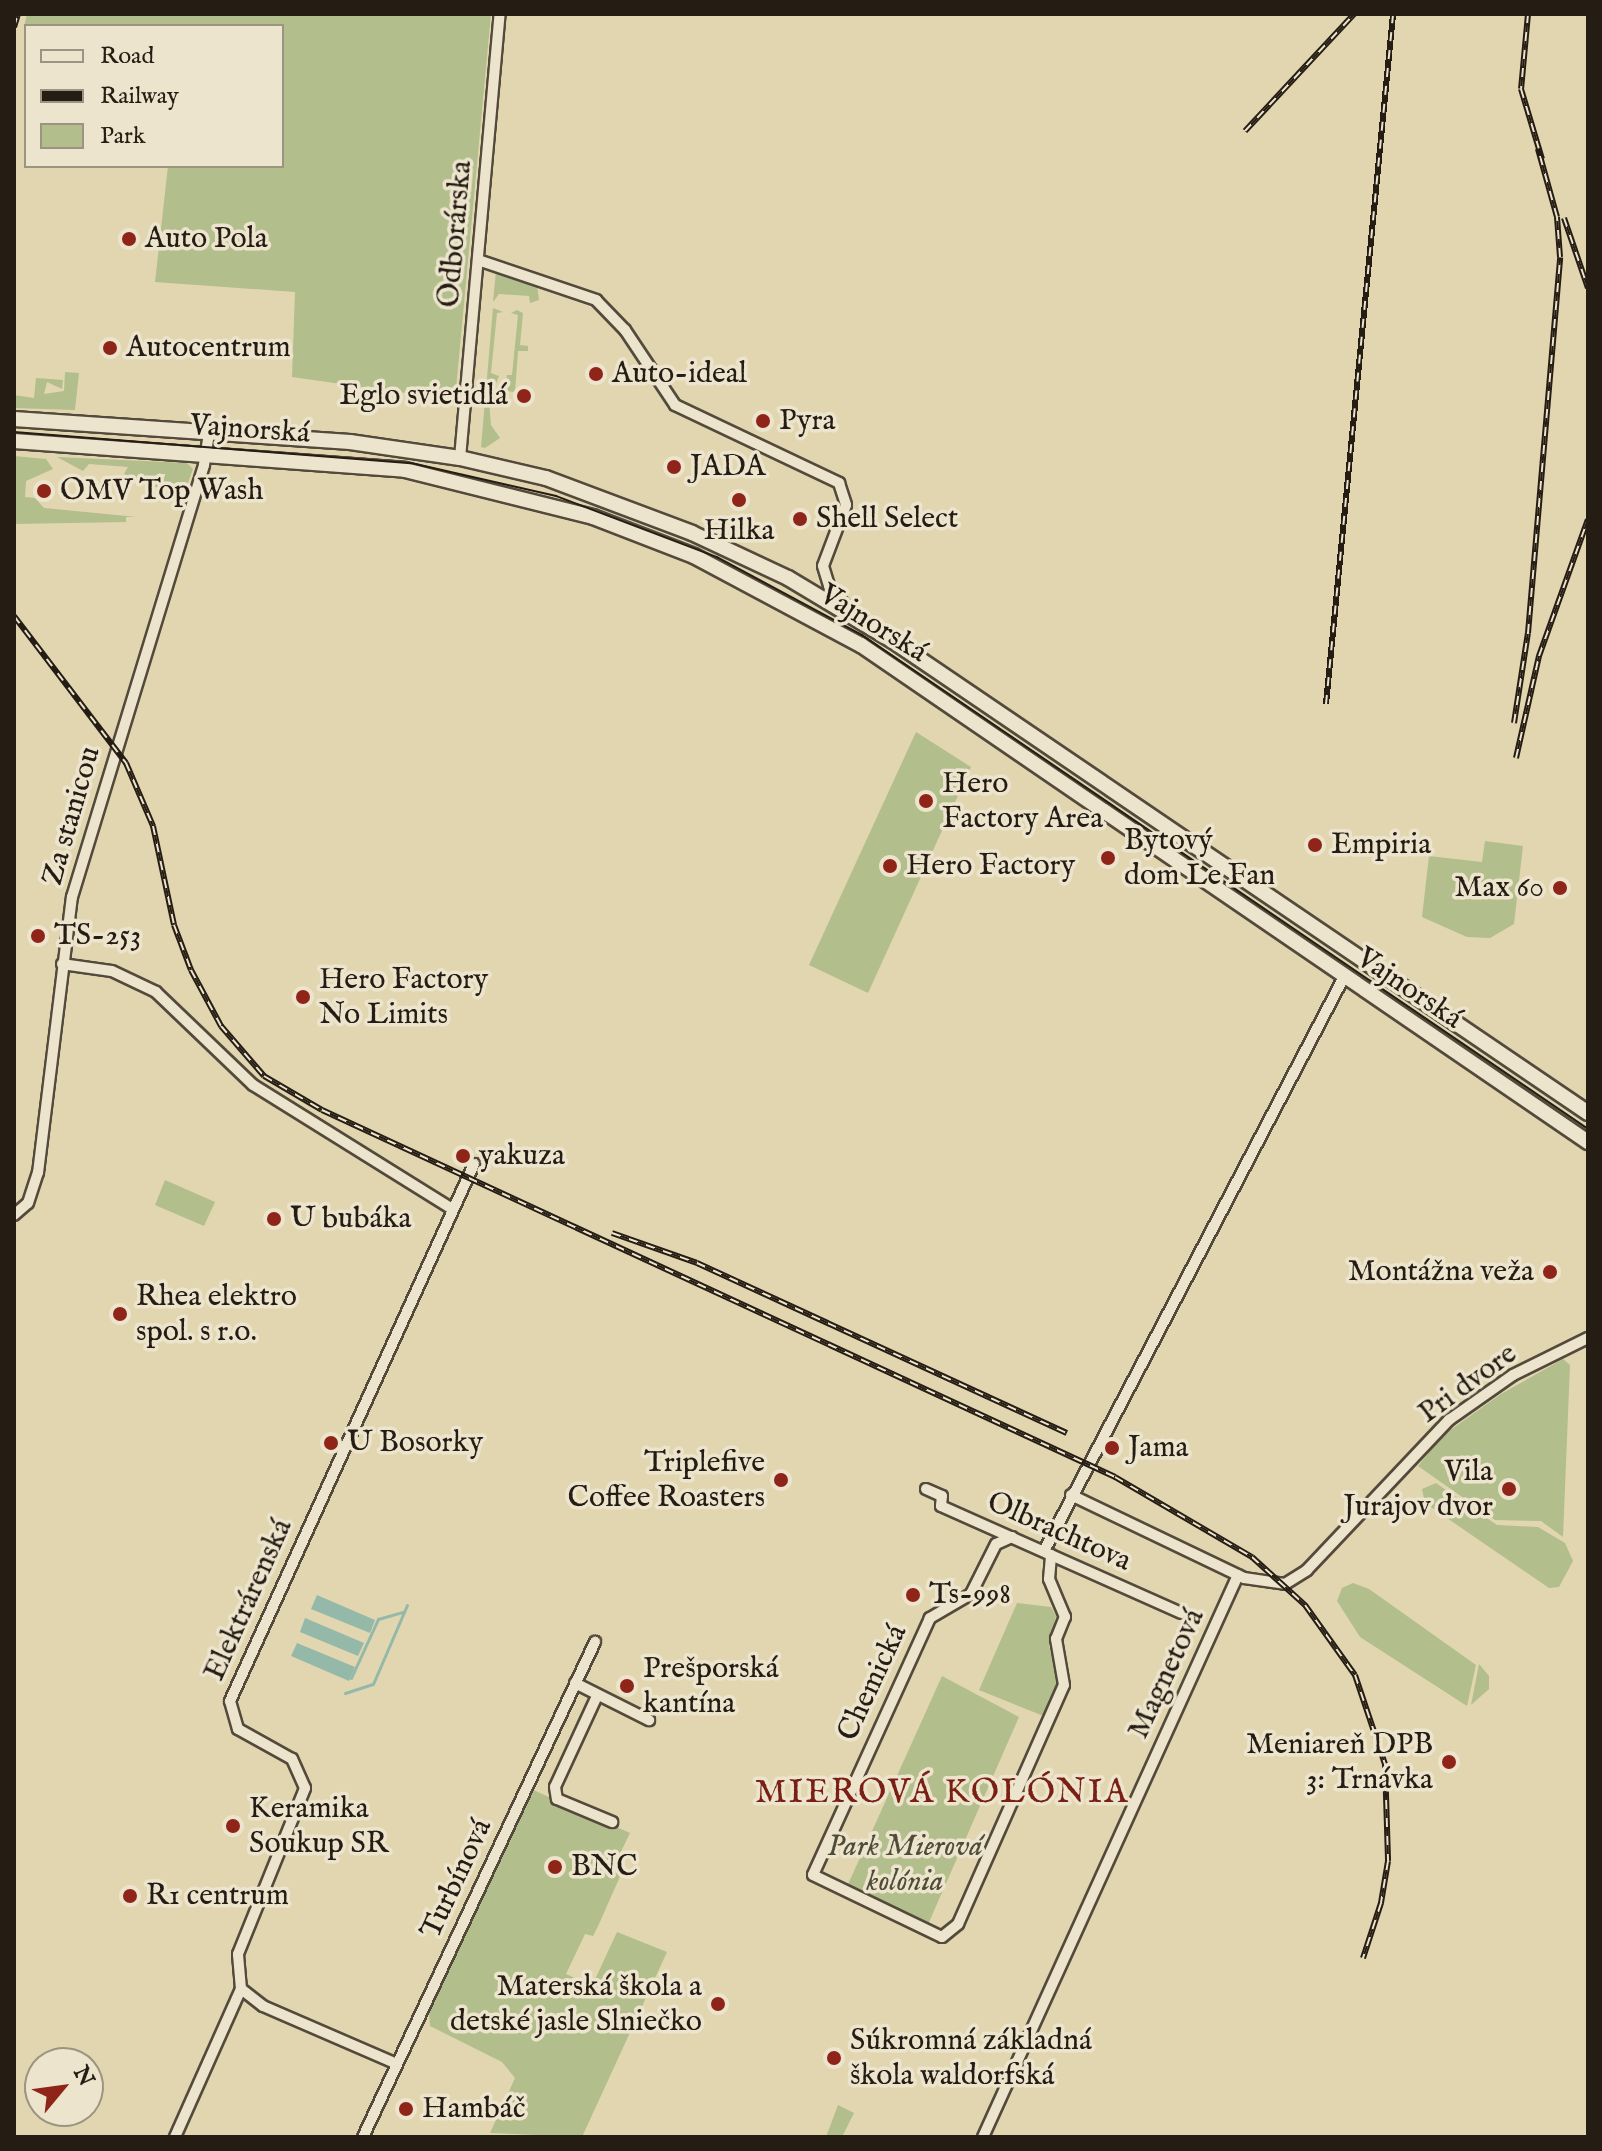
<!DOCTYPE html>
<meta charset="utf-8">
<style>
body{margin:0}
#map{position:relative;width:1602px;height:2151px;overflow:hidden;background:#e1d6b0;font-family:"IM FELL English",serif}
div>[style]{position:absolute}
[style*='--x']{left:calc(var(--x)*1px);top:calc(var(--y)*1px);width:calc(var(--w)*1px);rotate:calc(var(--a)*1deg)}
.green>*{inset:0;background:#b2be8c}
.water>*{inset:0;background:#94b9a9}
.stream>*{height:3px;margin:-1.5px;padding:0 1.5px;transform-origin:1.5px;border-radius:1.5px;background:#94b9a9}
.roads{filter:drop-shadow(2px 0 #544a3b) drop-shadow(-2px 0 #544a3b) drop-shadow(0 2px #544a3b) drop-shadow(0 -2px #544a3b)}
.minor>*{height:10px;margin:-5px;padding:0 5px;transform-origin:5px;border-radius:5px;background:#ece4cc}
.secondary>*{height:14px;margin:-7px;padding:0 7px;transform-origin:7px;border-radius:7px;background:#ece4cc}
.tram>*{height:2px;margin:-1px;padding:0 1px;transform-origin:1px;border-radius:1px;background:#251c14}
.rail>*{height:6px;margin-top:-3px;transform-origin:0;background:repeating-linear-gradient(90deg,#ece4cc 0 9px,#251c14 0 18px);box-sizing:border-box;border-block:2px solid #251c14}
.dots>*{width:22px;height:22px;translate:-50% -50%;box-sizing:border-box;border:4px solid #ece4cc;border-radius:50%}
span{translate:-50% -50%;white-space:nowrap;text-align:center;line-height:1.15;-webkit-text-stroke:7px #ece4cc;paint-order:stroke}
.street-label{font-size:30px;color:#251c14}
.poi-label{font-size:30px;color:#251c14}
.left{translate:0 -50%;text-align:left}
.right{translate:-100% -50%;text-align:right}
.park-label{font-size:30px;color:#4f4d38;font-style:italic}
.quarter-label{font-size:34px;color:#7a1f14;letter-spacing:2px}
.frame{position:absolute;inset:0;border:16px solid #251c14;pointer-events:none}
.legend{position:absolute;left:24px;top:24px;width:260px;height:144px;box-sizing:border-box;background:#ece4cc;border:2px solid #9c9482;margin:0;padding:10px 14px;list-style:none;font-size:24px;color:#251c14}
.legend li{display:flex;align-items:center;gap:16px;height:40px}
.legend b{width:40px;border:2px solid #9c9482}
.north{position:absolute;left:24px;top:2047px;width:80px;height:80px;box-sizing:border-box;background:#ece4cc;border:2px solid #9c9482;border-radius:50%;rotate:61deg;font-size:22px;font-weight:700;line-height:32px;text-align:center;color:#251c14}
.north::after{content:'';display:block;margin:auto;width:28px;height:36px;background:#8f2418;clip-path:polygon(50% 0,100% 100%,50% 72%,0 100%)}
</style>
<div id="map">
<div class="green">
<div style="clip-path:polygon(27px 14px,491px 14px,455px 400px,292px 377px,295px 292px,155px 282px,168px 166px,282px 166px,282px 26px,24px 27px)"></div>
<div style="clip-path:polygon(496px 271px,537px 285px,539px 300px,530px 303px,529px 296px,499px 294px,493px 302px)"></div>
<div style="clip-path:polygon(493px 308px,503px 312px,497px 313px,491px 373px,499px 376px,489px 401px,491px 425px,500px 438px,485px 448px,481px 447px)"></div>
<div style="clip-path:polygon(517px 310px,523px 313px,520px 345px,528px 346px,528px 351px,518px 351px,515px 392px,505px 391px,507px 375px,512px 375px,518px 315px,511px 313px)"></div>
<div style="clip-path:polygon(65px 372px,79px 373px,75px 410px,14px 408px,14px 395px,34px 398px,36px 378px,63px 380px,62px 389px,47px 382px,44px 394px,64px 391px)"></div>
<div style="clip-path:polygon(14px 456px,46px 459px,53px 469px,26px 481px,25px 497px,35px 498px,44px 508px,137px 517px,126px 517px,126px 522px,14px 524px)"></div>
<div style="clip-path:polygon(57px 457px,187px 463px,193px 469px,185px 491px,163px 490px,124px 474px,128px 467px,89px 464px,83px 471px)"></div>
<div style="clip-path:polygon(916px 732px,971px 767px,868px 993px,809px 965px)"></div>
<div style="clip-path:polygon(1485px 841px,1523px 846px,1514px 924px,1490px 938px,1467px 937px,1422px 917px,1429px 856px,1482px 862px)"></div>
<div style="clip-path:polygon(165px 1180px,215px 1202px,204px 1226px,155px 1205px)"></div>
<div style="clip-path:polygon(1563px 1359px,1570px 1365px,1563px 1537px,1541px 1521px,1495px 1520px,1418px 1466px,1442px 1436px,1501px 1394px)"></div>
<div style="clip-path:polygon(1436px 1483px,1497px 1525px,1538px 1527px,1565px 1543px,1573px 1561px,1559px 1587px,1549px 1588px,1425px 1503px,1422px 1489px)"></div>
<div style="clip-path:polygon(1353px 1583px,1369px 1589px,1476px 1665px,1467px 1706px,1360px 1637px,1337px 1601px,1342px 1588px)"></div>
<div style="clip-path:polygon(1017px 1603px,1051px 1607px,1056px 1616px,1049px 1646px,1060px 1683px,1046px 1717px,979px 1690px)"></div>
<div style="clip-path:polygon(1479px 1664px,1489px 1676px,1489px 1689px,1471px 1705px)"></div>
<div style="clip-path:polygon(942px 1676px,1019px 1717px,926px 1929px,845px 1891px)"></div>
<div style="clip-path:polygon(531px 1789px,630px 1833px,615px 1864px,622px 1872px,599px 1924px,593px 1936px,585px 1934px,566px 1974px,592px 1986px,617px 1932px,667px 1952px,582px 2137px,490px 2133px,515px 2078px,502px 2062px,430px 2026px,429px 2010px)"></div>
<div style="clip-path:polygon(838px 2105px,854px 2113px,842px 2137px,826px 2137px)"></div>
</div>
<div class="water">
<div style="clip-path:polygon(317px 1595px,375px 1620px,370px 1633px,311px 1609px)"></div>
<div style="clip-path:polygon(305px 1618px,364px 1643px,358px 1656px,300px 1632px)"></div>
<div style="clip-path:polygon(297px 1643px,355px 1667px,349px 1681px,291px 1656px)"></div>
</div>
<div class="stream">
<div style="--x:351;--y:1678;--w:65;--a:-65.4"></div>
<div style="--x:378;--y:1619;--w:25;--a:-16"></div>
<div style="--x:345;--y:1693;--w:29;--a:-18"></div>
<div style="--x:373;--y:1684;--w:86;--a:-66.7"></div>
</div>
<div class="roads">
<div class="minor">
<div style="--x:478;--y:260;--w:125;--a:18.7"></div>
<div style="--x:596;--y:300;--w:42;--a:46"></div>
<div style="--x:625;--y:330;--w:90;--a:56.3"></div>
<div style="--x:675;--y:405;--w:182;--a:25.4"></div>
<div style="--x:839;--y:483;--w:23;--a:72"></div>
<div style="--x:846;--y:505;--w:65;--a:110.7"></div>
<div style="--x:823;--y:566;--w:21;--a:73"></div>
<div style="--x:829;--y:586;--w:35;--a:50"></div>
<div style="--x:460;--y:458;--w:446;--a:-84.9"></div>
<div style="--x:62;--y:964;--w:50;--a:8"></div>
<div style="--x:112;--y:971;--w:49;--a:25.5"></div>
<div style="--x:156;--y:992;--w:134;--a:43.8"></div>
<div style="--x:253;--y:1085;--w:234;--a:31.9"></div>
<div style="--x:14;--y:1215;--w:18;--a:-41"></div>
<div style="--x:28;--y:1203;--w:32;--a:-72"></div>
<div style="--x:38;--y:1173;--w:278;--a:-83"></div>
<div style="--x:72;--y:897;--w:452;--a:-73"></div>
<div style="--x:204;--y:465;--w:32;--a:-81"></div>
<div style="--x:926;--y:1489;--w:17;--a:24"></div>
<div style="--x:942;--y:1496;--w:10;--a:96"></div>
<div style="--x:941;--y:1506;--w:263;--a:24"></div>
<div style="--x:1071;--y:1495;--w:192;--a:25.6"></div>
<div style="--x:1244;--y:1578;--w:41;--a:8.3"></div>
<div style="--x:1285;--y:1584;--w:26;--a:-32"></div>
<div style="--x:1307;--y:1570;--w:207;--a:-46.6"></div>
<div style="--x:1449;--y:1420;--w:78;--a:-35.1"></div>
<div style="--x:1513;--y:1375;--w:84;--a:-26.3"></div>
<div style="--x:1012;--y:1537;--w:17;--a:156"></div>
<div style="--x:996;--y:1544;--w:56;--a:116.6"></div>
<div style="--x:971;--y:1594;--w:48;--a:149.7"></div>
<div style="--x:930;--y:1618;--w:282;--a:114.5"></div>
<div style="--x:813;--y:1875;--w:143;--a:25.7"></div>
<div style="--x:942;--y:1937;--w:21;--a:-39"></div>
<div style="--x:958;--y:1924;--w:261;--a:-66.1"></div>
<div style="--x:1064;--y:1685;--w:47;--a:-99.9"></div>
<div style="--x:1056;--y:1639;--w:24;--a:-68"></div>
<div style="--x:1065;--y:1617;--w:41;--a:-112.8"></div>
<div style="--x:1049;--y:1579;--w:24;--a:-85"></div>
<div style="--x:1044;--y:1551;--w:648;--a:-62.41"></div>
<div style="--x:575;--y:1683;--w:83;--a:26.6"></div>
<div style="--x:597;--y:1696;--w:100;--a:114.8"></div>
<div style="--x:555;--y:1787;--w:12;--a:81"></div>
<div style="--x:557;--y:1799;--w:60;--a:22.7"></div>
<div style="--x:397;--y:2064;--w:146;--a:-156.6"></div>
<div style="--x:263;--y:2006;--w:28;--a:-142"></div>
<div style="--x:241;--y:1989;--w:35;--a:-95"></div>
<div style="--x:238;--y:1954;--w:179;--a:-68"></div>
<div style="--x:305;--y:1788;--w:32;--a:-114"></div>
<div style="--x:292;--y:1759;--w:62;--a:-150.9"></div>
<div style="--x:238;--y:1729;--w:29;--a:-106"></div>
<div style="--x:230;--y:1701;--w:590;--a:-65.56"></div>
<div style="--x:175;--y:2137;--w:162;--a:-66"></div>
<div style="--x:363;--y:2137;--w:547;--a:-64.89"></div>
<div style="--x:983;--y:2137;--w:617;--a:-65.59"></div>
</div>
<div class="secondary">
<div style="--x:14;--y:419;--w:337;--a:3.9"></div>
<div style="--x:350;--y:442;--w:111;--a:8.3"></div>
<div style="--x:460;--y:458;--w:88;--a:13.1"></div>
<div style="--x:546;--y:478;--w:156;--a:20.6"></div>
<div style="--x:692;--y:533;--w:106;--a:25.1"></div>
<div style="--x:788;--y:578;--w:122;--a:31"></div>
<div style="--x:893;--y:641;--w:840;--a:34.18"></div>
<div style="--x:14;--y:441;--w:392;--a:4.2"></div>
<div style="--x:405;--y:470;--w:194;--a:14"></div>
<div style="--x:593;--y:517;--w:108;--a:21.1"></div>
<div style="--x:694;--y:556;--w:189;--a:28.1"></div>
<div style="--x:861;--y:645;--w:881;--a:34.36"></div>
</div>
</div>
<div class="tram">
<div style="--x:14;--y:432;--w:398;--a:4.5"></div>
<div style="--x:411;--y:463;--w:149;--a:12.8"></div>
<div style="--x:556;--y:496;--w:172;--a:20.8"></div>
<div style="--x:717;--y:557;--w:165;--a:28.3"></div>
<div style="--x:862;--y:635;--w:878;--a:34.23"></div>
</div>
<div class="rail">
<div style="--x:1528;--y:14;--w:75;--a:95.3"></div>
<div style="--x:1521;--y:89;--w:73;--a:73.3"></div>
<div style="--x:14;--y:27;--w:14;--a:-73"></div>
<div style="--x:1245;--y:131;--w:160;--a:-47"></div>
<div style="--x:1564;--y:218;--w:74;--a:71.1"></div>
<div style="--x:14;--y:616;--w:185;--a:52.7"></div>
<div style="--x:126;--y:763;--w:69;--a:66.8"></div>
<div style="--x:153;--y:826;--w:101;--a:78"></div>
<div style="--x:174;--y:925;--w:48;--a:69.3"></div>
<div style="--x:191;--y:970;--w:64;--a:61.8"></div>
<div style="--x:221;--y:1026;--w:66;--a:49.3"></div>
<div style="--x:264;--y:1076;--w:67;--a:30.4"></div>
<div style="--x:322;--y:1110;--w:874;--a:24.83"></div>
<div style="--x:1115;--y:1477;--w:159;--a:30.3"></div>
<div style="--x:1252;--y:1557;--w:72;--a:42.2"></div>
<div style="--x:1305;--y:1605;--w:86;--a:54.5"></div>
<div style="--x:1355;--y:1675;--w:94;--a:71.4"></div>
<div style="--x:1385;--y:1764;--w:97;--a:88.2"></div>
<div style="--x:1388;--y:1861;--w:43;--a:99.5"></div>
<div style="--x:1381;--y:1903;--w:58;--a:108.1"></div>
<div style="--x:1326;--y:704;--w:693;--a:-84.45"></div>
<div style="--x:1514;--y:723;--w:91;--a:-81.2"></div>
<div style="--x:1528;--y:633;--w:377;--a:-85.1"></div>
<div style="--x:1560;--y:257;--w:40;--a:-94.3"></div>
<div style="--x:1557;--y:217;--w:71;--a:-105.6"></div>
<div style="--x:1516;--y:758;--w:105;--a:-77.3"></div>
<div style="--x:1539;--y:656;--w:145;--a:-70.3"></div>
<div style="--x:612;--y:1233;--w:90;--a:19.4"></div>
<div style="--x:697;--y:1263;--w:407;--a:24.7"></div>
</div>
<div class="dots">
<div style="left:129px;top:239px;background:#8f2418"></div>
<div style="left:110px;top:348px;background:#8f2418"></div>
<div style="left:596px;top:374px;background:#8f2418"></div>
<div style="left:524px;top:396px;background:#8f2418"></div>
<div style="left:763px;top:421px;background:#8f2418"></div>
<div style="left:674px;top:467px;background:#8f2418"></div>
<div style="left:44px;top:491px;background:#8f2418"></div>
<div style="left:739px;top:500px;background:#8f2418"></div>
<div style="left:800px;top:519px;background:#8f2418"></div>
<div style="left:926px;top:801px;background:#8f2418"></div>
<div style="left:1315px;top:845px;background:#8f2418"></div>
<div style="left:1108px;top:858px;background:#8f2418"></div>
<div style="left:890px;top:866px;background:#8f2418"></div>
<div style="left:1560px;top:888px;background:#8f2418"></div>
<div style="left:38px;top:936px;background:#8f2418"></div>
<div style="left:303px;top:997px;background:#8f2418"></div>
<div style="left:463px;top:1156px;background:#8f2418"></div>
<div style="left:274px;top:1219px;background:#8f2418"></div>
<div style="left:1550px;top:1272px;background:#8f2418"></div>
<div style="left:120px;top:1314px;background:#8f2418"></div>
<div style="left:331px;top:1443px;background:#8f2418"></div>
<div style="left:1112px;top:1448px;background:#8f2418"></div>
<div style="left:781px;top:1480px;background:#8f2418"></div>
<div style="left:1509px;top:1489px;background:#8f2418"></div>
<div style="left:913px;top:1595px;background:#8f2418"></div>
<div style="left:627px;top:1686px;background:#8f2418"></div>
<div style="left:1449px;top:1762px;background:#8f2418"></div>
<div style="left:233px;top:1826px;background:#8f2418"></div>
<div style="left:555px;top:1867px;background:#8f2418"></div>
<div style="left:130px;top:1896px;background:#8f2418"></div>
<div style="left:718px;top:2004px;background:#8f2418"></div>
<div style="left:834px;top:2058px;background:#8f2418"></div>
<div style="left:406px;top:2109px;background:#8f2418"></div>
</div>
<div class="street-label">
<span style="left:456px;top:234px;rotate:-85deg">Odborárska</span>
<span style="left:250px;top:430px;rotate:4deg">Vajnorská</span>
<span style="left:873px;top:624px;rotate:32deg">Vajnorská</span>
<span style="left:72px;top:816px;rotate:-74deg">Za stanicou</span>
<span style="left:1409px;top:989px;rotate:34deg">Vajnorská</span>
<span style="left:1468px;top:1384px;rotate:-36deg">Pri dvore</span>
<span style="left:1059px;top:1532px;rotate:24deg">Olbrachtova</span>
<span style="left:249px;top:1600px;rotate:-66deg">Elektrárenská</span>
<span style="left:1167px;top:1674px;rotate:-65deg">Magnetová</span>
<span style="left:873px;top:1683px;rotate:-65deg">Chemická</span>
<span style="left:457px;top:1879px;rotate:-65deg">Turbínová</span>
</div>
<div class="poi-label">
<span class="left" style="left:145px;top:239px">Auto Pola</span>
<span class="left" style="left:126px;top:348px">Autocentrum</span>
<span class="left" style="left:612px;top:374px">Auto-ideal</span>
<span class="right" style="left:508px;top:396px">Eglo svietidlá</span>
<span class="left" style="left:779px;top:421px">Pyra</span>
<span class="left" style="left:690px;top:467px">JADA</span>
<span class="left" style="left:60px;top:491px">OMV Top Wash</span>
<span class="left" style="left:816px;top:519px">Shell Select</span>
<span style="left:739px;top:531px">Hilka</span>
<span class="left" style="left:942px;top:801px">Hero<br>Factory Area</span>
<span class="left" style="left:1124px;top:858px">Bytový<br>dom Le Fan</span>
<span class="left" style="left:1331px;top:845px">Empiria</span>
<span class="left" style="left:906px;top:866px">Hero Factory</span>
<span class="right" style="left:1544px;top:888px">Max 60</span>
<span class="left" style="left:54px;top:936px">TS-253</span>
<span class="left" style="left:319px;top:997px">Hero Factory<br>No Limits</span>
<span class="left" style="left:479px;top:1156px">yakuza</span>
<span class="left" style="left:290px;top:1219px">U bubáka</span>
<span class="right" style="left:1534px;top:1272px">Montážna veža</span>
<span class="left" style="left:136px;top:1314px">Rhea elektro<br>spol. s r.o.</span>
<span class="left" style="left:347px;top:1443px">U Bosorky</span>
<span class="left" style="left:1128px;top:1448px">Jama</span>
<span class="right" style="left:765px;top:1480px">Triplefive<br>Coffee Roasters</span>
<span class="right" style="left:1493px;top:1489px">Vila<br>Jurajov dvor</span>
<span class="left" style="left:929px;top:1595px">Ts-998</span>
<span class="left" style="left:643px;top:1686px">Prešporská<br>kantína</span>
<span class="right" style="left:1433px;top:1762px">Meniareň DPB<br>3: Trnávka</span>
<span class="left" style="left:249px;top:1826px">Keramika<br>Soukup SR</span>
<span class="left" style="left:571px;top:1867px">BNC</span>
<span class="left" style="left:146px;top:1896px">R1 centrum</span>
<span class="right" style="left:702px;top:2004px">Materská škola a<br>detské jasle Slniečko</span>
<span class="left" style="left:850px;top:2058px">Súkromná základná<br>škola waldorfská</span>
<span class="left" style="left:422px;top:2109px">Hambáč</span>
</div>
<div class="park-label">
<span style="left:905px;top:1864px">Park Mierová<br>kolónia</span>
</div>
<div class="quarter-label">
<span style="left:942px;top:1793px">MIEROVÁ KOLÓNIA</span>
</div>
<div class="frame"></div>
<ul class="legend">
<li><b style="height:10px;background:#ece4cc"></b>Road</li>
<li><b style="height:10px;background:#251c14"></b>Railway</li>
<li><b style="height:22px;background:#b2be8c"></b>Park</li>
</ul>
<div class="north">N</div>
</div>
